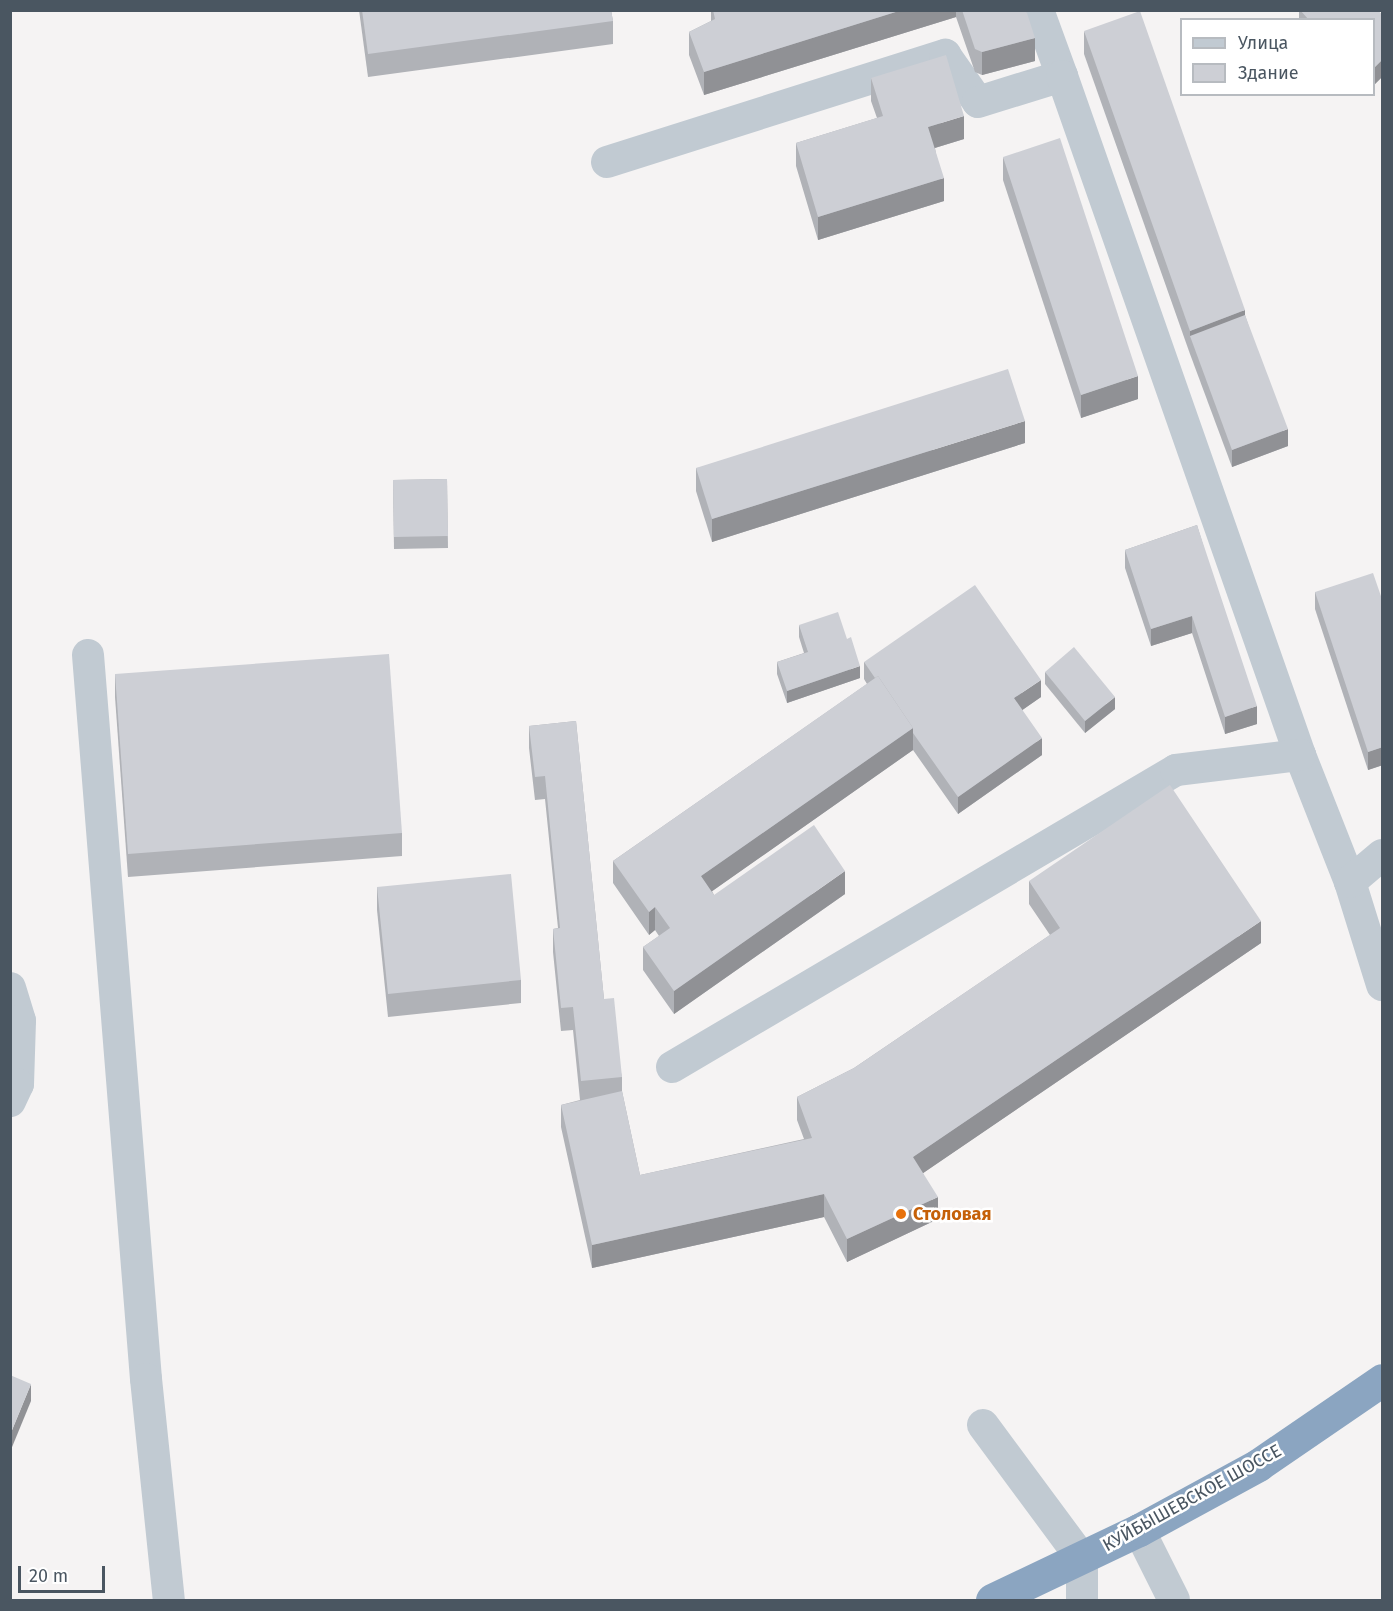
<!DOCTYPE html>
<meta charset="utf-8">
<style>
body{margin:0}
#map{position:relative;width:1393px;height:1611px;overflow:hidden;background:#f5f3f3;font-family:"Fira Sans",sans-serif}
div>[style]{position:absolute}
[style*='--x']{left:calc(var(--x)*1px);top:calc(var(--y)*1px);width:calc(var(--w)*1px);rotate:calc(var(--a)*1deg)}
.minor>*{height:32px;margin:-16px;padding:0 16px;transform-origin:16px;border-radius:16px;background:#c1cad2}
.highway>*{height:33px;margin:-16.5px;padding:0 16.5px;transform-origin:16.5px;border-radius:16.5px;background:#8ba5c1}
.wall>*{inset:0;background:#b0b2b7}
.shaded-wall>*{inset:0;background:#909195}
.building>*{inset:0;background:#cdcfd5}
.dots>*{width:16px;height:16px;translate:-50% -50%;box-sizing:border-box;border:3px solid #fff;border-radius:50%}
span{translate:-50% -50%;white-space:nowrap;text-align:center;line-height:1.15;-webkit-text-stroke:5px #fff;paint-order:stroke}
.food-label{font-size:18px;color:#c56008;font-weight:700}
.left{translate:0 -50%;text-align:left}
.street-label{font-size:18px;color:#4a5661}
.frame{position:absolute;inset:0;border:12px solid #4a5661;pointer-events:none}
.legend{position:absolute;left:1180px;top:18px;width:195px;height:78px;box-sizing:border-box;background:#fff;border:2px solid #b7bbc0;margin:0;padding:8px 10px;list-style:none;font-size:18px;color:#4a5661}
.legend li{display:flex;align-items:center;gap:12px;height:30px}
.legend b{width:30px;border:2px solid #b7bbc0}
.scale{position:absolute;left:18px;top:1566px;width:87px;height:27px;box-sizing:border-box;border:3px solid #4a5661;border-top:0;padding-left:8px;font-size:18px;line-height:21px;white-space:nowrap;color:#4a5661;-webkit-text-stroke:4px #fff;paint-order:stroke}
</style>
<div id="map">
<div class="minor">
<div style="--x:1038;--y:10;--w:70;--a:70"></div>
<div style="--x:607;--y:162;--w:355;--a:-17.6"></div>
<div style="--x:945;--y:55;--w:57;--a:54.9"></div>
<div style="--x:978;--y:102;--w:88;--a:-17.2"></div>
<div style="--x:1062;--y:76;--w:720;--a:70.68"></div>
<div style="--x:1300;--y:755;--w:136;--a:68.5"></div>
<div style="--x:1350;--y:882;--w:108;--a:72.7"></div>
<div style="--x:88;--y:655;--w:726;--a:85.42"></div>
<div style="--x:146;--y:1379;--w:222;--a:84.1"></div>
<div style="--x:1350;--y:882;--w:42;--a:-40.2"></div>
<div style="--x:10;--y:988;--w:34;--a:73"></div>
<div style="--x:20;--y:1021;--w:63;--a:91.8"></div>
<div style="--x:18;--y:1084;--w:19;--a:115"></div>
<div style="--x:672;--y:1067;--w:585;--a:-30.51"></div>
<div style="--x:1176;--y:770;--w:125;--a:-6.9"></div>
<div style="--x:983;--y:1425;--w:167;--a:53.5"></div>
<div style="--x:1082;--y:1559;--w:41;--a:90"></div>
<div style="--x:1139;--y:1530;--w:78;--a:63.4"></div>
</div>
<div class="highway">
<div style="--x:992;--y:1600;--w:163;--a:-25.5"></div>
<div style="--x:1139;--y:1530;--w:136;--a:-28.6"></div>
<div style="--x:1258;--y:1465;--w:150;--a:-34.4"></div>
</div>
<div class="wall">
<div style="clip-path:polygon(359px 10px,611px 10px,613px 21px,613px 44px,368px 77px)"></div>
<div style="clip-path:polygon(711px 10px,1026px 10px,1035px 61px,982px 75px,975px 72px,956px 17px,704px 95px,689px 55px,689px 32px,711px 21px)"></div>
<div style="clip-path:polygon(1299px 10px,1377px 10px,1383px 16px,1383px 76px,1374px 85px,1374px 20px,1299px 20px)"></div>
<div style="clip-path:polygon(1084px 31px,1245px 315px,1288px 446px,1232px 467px,1190px 354px,1084px 54px)"></div>
<div style="clip-path:polygon(871px 78px,964px 139px,935px 148px,944px 201px,818px 240px,796px 166px,796px 143px,877px 118px,871px 101px)"></div>
<div style="clip-path:polygon(1003px 157px,1138px 399px,1081px 418px,1003px 180px)"></div>
<div style="clip-path:polygon(1025px 443px,712px 542px,696px 491px,696px 468px)"></div>
<div style="clip-path:polygon(447px 479px,448px 548px,394px 549px,393px 480px)"></div>
<div style="clip-path:polygon(1197px 525px,1257px 724px,1225px 734px,1192px 633px,1151px 646px,1125px 568px,1125px 550px)"></div>
<div style="clip-path:polygon(1315px 592px,1383px 602px,1383px 765px,1368px 770px,1315px 609px)"></div>
<div style="clip-path:polygon(799px 625px,860px 678px,787px 703px,777px 674px,777px 662px,804px 653px,799px 637px)"></div>
<div style="clip-path:polygon(864px 662px,1041px 697px,1022px 710px,1042px 755px,958px 814px,913px 750px,712px 891px,714px 895px,845px 894px,674px 1014px,643px 970px,643px 947px,659px 936px,655px 930px,649px 935px,613px 883px,613px 861px,867px 684px,864px 679px)"></div>
<div style="clip-path:polygon(1045px 672px,1115px 709px,1085px 733px,1045px 684px)"></div>
<div style="clip-path:polygon(115px 674px,402px 833px,402px 856px,128px 877px,115px 697px)"></div>
<div style="clip-path:polygon(576px 721px,604px 999px,622px 1077px,622px 1091px,640px 1175px,804px 1139px,797px 1120px,797px 1097px,854px 1068px,1050px 935px,1029px 904px,1029px 881px,1261px 943px,923px 1173px,938px 1219px,847px 1262px,824px 1217px,592px 1268px,561px 1127px,561px 1105px,580px 1100px,573px 1030px,561px 1031px,553px 952px,553px 929px,558px 928px,545px 799px,535px 800px,529px 748px,529px 726px)"></div>
<div style="clip-path:polygon(377px 887px,521px 980px,521px 1003px,388px 1017px,377px 910px)"></div>
</div>
<div class="shaded-wall">
<div style="clip-path:polygon(902px 10px,956px 10px,956px 17px,704px 95px,704px 72px)"></div>
<div style="clip-path:polygon(1035px 38px,1035px 61px,982px 75px,982px 52px)"></div>
<div style="clip-path:polygon(1383px 59px,1383px 76px,1374px 85px,1374px 68px)"></div>
<div style="clip-path:polygon(964px 116px,964px 139px,928px 150px,928px 127px)"></div>
<div style="clip-path:polygon(944px 178px,944px 201px,818px 240px,818px 217px)"></div>
<div style="clip-path:polygon(1245px 310px,1245px 333px,1190px 336px,1190px 331px)"></div>
<div style="clip-path:polygon(1138px 376px,1138px 399px,1081px 418px,1081px 395px)"></div>
<div style="clip-path:polygon(1025px 421px,1025px 443px,712px 542px,712px 519px)"></div>
<div style="clip-path:polygon(1288px 429px,1288px 446px,1232px 467px,1232px 450px)"></div>
<div style="clip-path:polygon(1192px 616px,1192px 633px,1151px 646px,1151px 629px)"></div>
<div style="clip-path:polygon(860px 666px,860px 678px,787px 703px,787px 691px)"></div>
<div style="clip-path:polygon(1041px 680px,1041px 697px,1014px 716px,1014px 698px)"></div>
<div style="clip-path:polygon(1115px 697px,1115px 709px,1085px 733px,1085px 721px)"></div>
<div style="clip-path:polygon(1257px 706px,1257px 724px,1225px 734px,1225px 717px)"></div>
<div style="clip-path:polygon(913px 728px,913px 750px,701px 899px,701px 876px)"></div>
<div style="clip-path:polygon(1042px 738px,1042px 755px,958px 814px,958px 797px)"></div>
<div style="clip-path:polygon(1383px 747px,1383px 765px,1368px 770px,1368px 752px)"></div>
<div style="clip-path:polygon(845px 871px,845px 894px,674px 1014px,674px 991px)"></div>
<div style="clip-path:polygon(655px 907px,655px 930px,649px 935px,649px 912px)"></div>
<div style="clip-path:polygon(1261px 921px,1261px 943px,913px 1180px,913px 1157px)"></div>
<div style="clip-path:polygon(824px 1194px,824px 1217px,592px 1268px,592px 1245px)"></div>
<div style="clip-path:polygon(938px 1197px,938px 1219px,847px 1262px,847px 1239px)"></div>
<div style="clip-path:polygon(31px 1384px,31px 1401px,10px 1452px,10px 1435px)"></div>
</div>
<div class="building">
<div style="clip-path:polygon(362px 10px,611px 10px,613px 21px,368px 54px)"></div>
<div style="clip-path:polygon(713px 10px,902px 10px,704px 72px,689px 32px,715px 19px)"></div>
<div style="clip-path:polygon(962px 10px,1026px 10px,1035px 38px,982px 52px,975px 49px)"></div>
<div style="clip-path:polygon(1300px 10px,1377px 10px,1383px 16px,1383px 59px,1374px 68px,1374px 20px,1309px 20px)"></div>
<div style="clip-path:polygon(1140px 11px,1245px 310px,1190px 331px,1084px 31px)"></div>
<div style="clip-path:polygon(946px 55px,964px 116px,928px 127px,944px 178px,818px 217px,796px 143px,883px 116px,871px 78px)"></div>
<div style="clip-path:polygon(1060px 138px,1138px 376px,1081px 395px,1003px 157px)"></div>
<div style="clip-path:polygon(1245px 315px,1288px 429px,1232px 450px,1190px 336px)"></div>
<div style="clip-path:polygon(1008px 369px,1025px 421px,712px 519px,696px 468px)"></div>
<div style="clip-path:polygon(447px 479px,448px 536px,394px 537px,393px 480px)"></div>
<div style="clip-path:polygon(1197px 525px,1257px 706px,1225px 717px,1192px 616px,1151px 629px,1125px 550px)"></div>
<div style="clip-path:polygon(1373px 573px,1383px 602px,1383px 747px,1368px 752px,1315px 592px)"></div>
<div style="clip-path:polygon(975px 585px,1041px 680px,1014px 698px,1042px 738px,958px 797px,913px 733px,913px 728px,878px 676px,875px 678px,864px 662px)"></div>
<div style="clip-path:polygon(838px 612px,847px 639px,851px 637px,860px 666px,787px 691px,777px 662px,808px 652px,799px 625px)"></div>
<div style="clip-path:polygon(1074px 647px,1115px 697px,1085px 721px,1045px 672px)"></div>
<div style="clip-path:polygon(389px 654px,402px 833px,128px 854px,115px 674px)"></div>
<div style="clip-path:polygon(878px 676px,913px 728px,701px 876px,714px 895px,814px 825px,845px 871px,674px 991px,643px 947px,670px 928px,655px 907px,649px 912px,613px 861px)"></div>
<div style="clip-path:polygon(576px 721px,604px 999px,614px 998px,622px 1077px,581px 1081px,573px 1007px,561px 1008px,553px 929px,560px 928px,545px 776px,535px 777px,529px 726px)"></div>
<div style="clip-path:polygon(1170px 785px,1261px 921px,913px 1157px,938px 1197px,847px 1239px,824px 1194px,592px 1245px,561px 1105px,622px 1091px,640px 1175px,812px 1138px,797px 1097px,854px 1068px,1060px 928px,1029px 881px)"></div>
<div style="clip-path:polygon(511px 874px,521px 980px,388px 994px,377px 887px)"></div>
<div style="clip-path:polygon(10px 1375px,31px 1384px,10px 1435px)"></div>
</div>
<div class="dots">
<div style="left:901px;top:1214px;background:#e8710a"></div>
</div>
<div class="food-label">
<span class="left" style="left:913px;top:1214px">Столовая</span>
</div>
<div class="street-label">
<span style="left:1192px;top:1498px;rotate:-29deg">КУЙБЫШЕВСКОЕ ШОССЕ</span>
</div>
<div class="frame"></div>
<ul class="legend">
<li><b style="height:8px;background:#c1cad2"></b>Улица</li>
<li><b style="height:16px;background:#cdcfd5"></b>Здание</li>
</ul>
<div class="scale">20 m</div>
</div>
